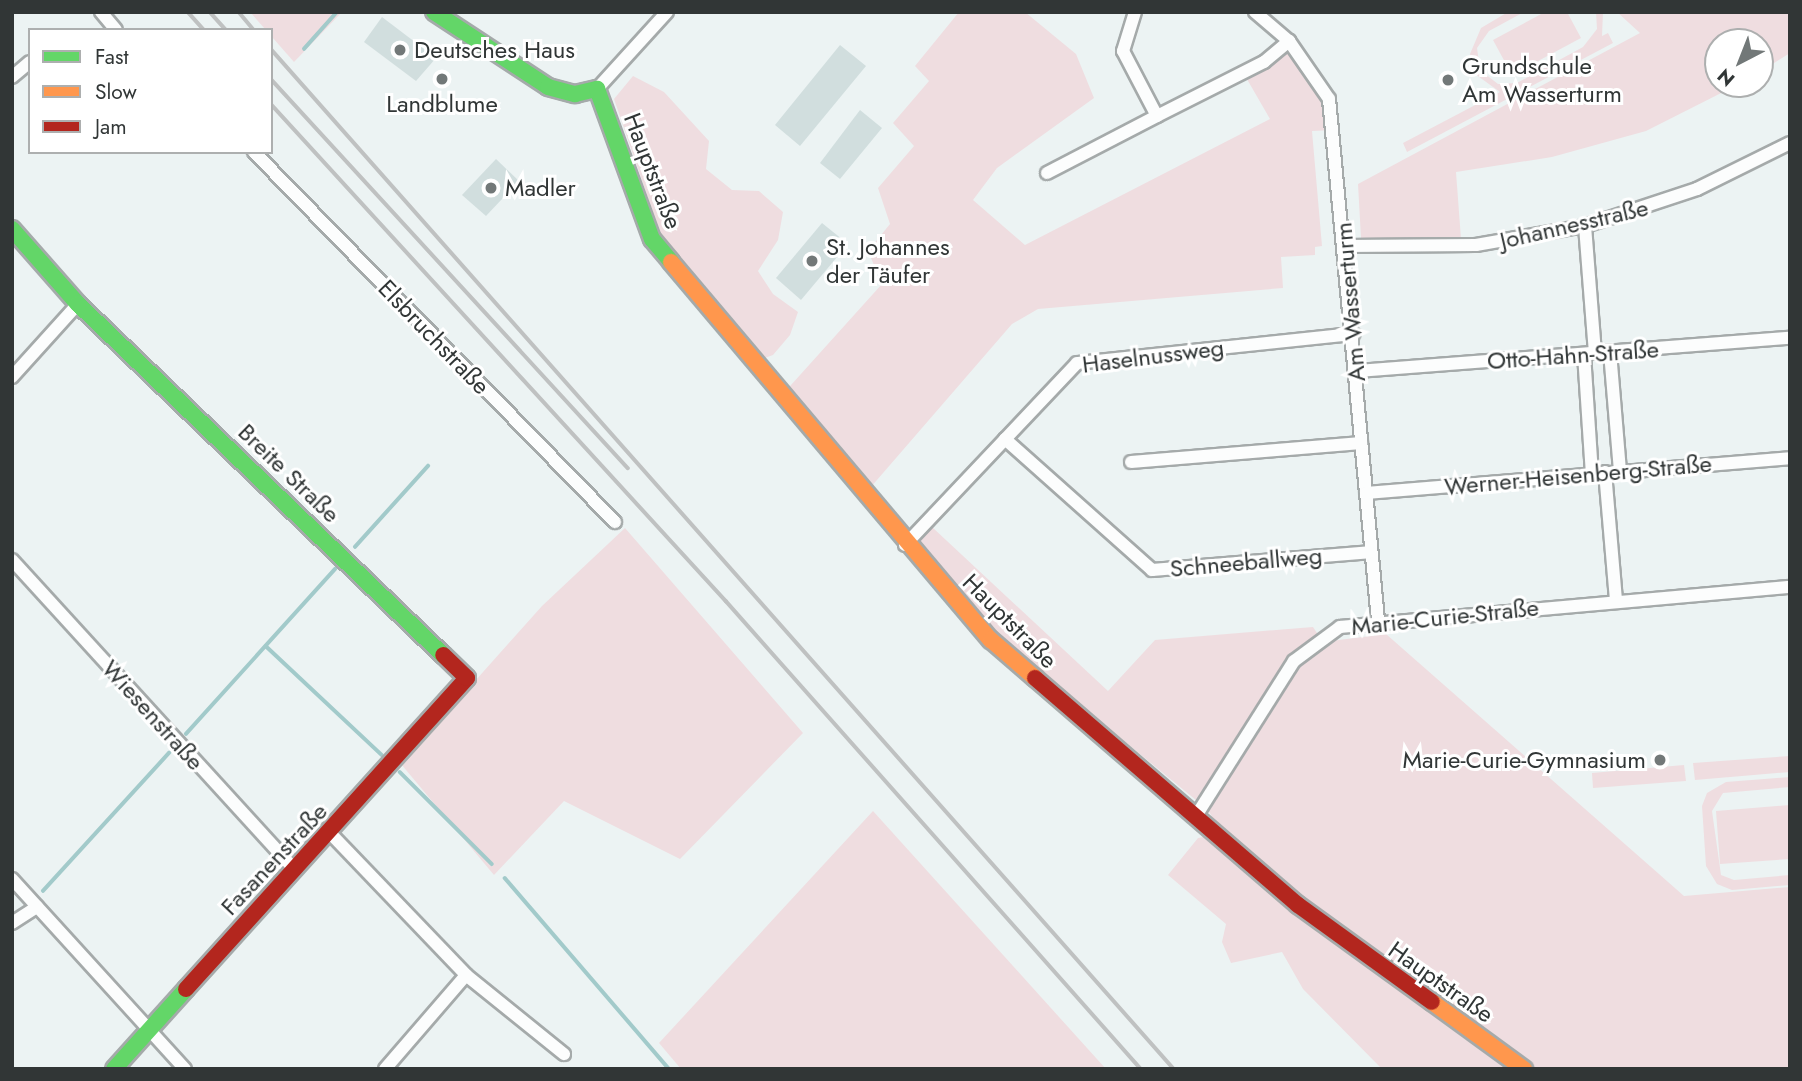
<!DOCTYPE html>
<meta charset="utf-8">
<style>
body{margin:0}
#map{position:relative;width:1802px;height:1081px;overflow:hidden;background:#ecf3f3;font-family:Jost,sans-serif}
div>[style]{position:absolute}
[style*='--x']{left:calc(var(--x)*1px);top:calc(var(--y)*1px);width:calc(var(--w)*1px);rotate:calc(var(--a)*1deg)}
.green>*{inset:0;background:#efdde0}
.stream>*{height:3.5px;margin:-1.75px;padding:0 1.75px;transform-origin:1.75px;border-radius:1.75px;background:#a2caca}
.building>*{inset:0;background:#d1dede}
.roads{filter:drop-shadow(2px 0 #a5aaaa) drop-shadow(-2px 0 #a5aaaa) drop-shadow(0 2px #a5aaaa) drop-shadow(0 -2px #a5aaaa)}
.street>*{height:12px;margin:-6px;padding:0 6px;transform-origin:6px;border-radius:6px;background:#fcfdfd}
.fast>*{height:16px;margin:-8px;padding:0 8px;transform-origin:8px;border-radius:8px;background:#63d668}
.slow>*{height:16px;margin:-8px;padding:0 8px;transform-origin:8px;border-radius:8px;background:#ff974d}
.jam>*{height:16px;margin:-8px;padding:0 8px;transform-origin:8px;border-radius:8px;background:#b3261e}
.rail>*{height:3.5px;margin:-1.75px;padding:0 1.75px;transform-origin:1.75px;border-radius:1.75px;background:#bfc1c1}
.dots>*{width:19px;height:19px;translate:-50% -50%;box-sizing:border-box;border:4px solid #fff;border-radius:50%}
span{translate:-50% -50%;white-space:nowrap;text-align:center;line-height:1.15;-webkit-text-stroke:6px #fff;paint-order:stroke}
.poi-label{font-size:24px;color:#313636}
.left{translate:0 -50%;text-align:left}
.right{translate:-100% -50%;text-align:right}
.street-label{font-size:24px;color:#313636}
.frame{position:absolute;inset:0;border:14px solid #313636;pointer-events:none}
.legend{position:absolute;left:28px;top:28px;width:245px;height:126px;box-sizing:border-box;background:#fff;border:2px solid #adafaf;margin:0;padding:9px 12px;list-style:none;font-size:21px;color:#313636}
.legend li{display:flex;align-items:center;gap:14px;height:35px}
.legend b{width:35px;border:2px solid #adafaf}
.north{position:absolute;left:1704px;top:28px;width:70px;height:70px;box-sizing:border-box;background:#fff;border:2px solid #adafaf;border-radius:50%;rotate:222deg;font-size:19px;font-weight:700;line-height:28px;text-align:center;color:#313636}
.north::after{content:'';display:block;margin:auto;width:24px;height:32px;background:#727878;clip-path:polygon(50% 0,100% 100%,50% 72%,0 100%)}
</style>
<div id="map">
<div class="green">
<div style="clip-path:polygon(250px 12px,342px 12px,294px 62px)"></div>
<div style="clip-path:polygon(959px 12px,1025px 12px,1076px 54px,1094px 98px,997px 168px,973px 200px,1025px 245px,1270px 119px,1244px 74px,1289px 41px,1320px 80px,1335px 130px,1312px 131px,1322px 246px,1315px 247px,1315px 255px,1281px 257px,1283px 288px,1038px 309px,1012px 324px,864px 495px,782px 395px,882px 284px,868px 251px,890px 224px,878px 188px,914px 146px,893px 123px,929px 81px,915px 66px)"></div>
<div style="clip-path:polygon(1508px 12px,1524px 12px,1489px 31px,1477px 48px,1480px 70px,1498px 84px,1517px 83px,1583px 47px,1597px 29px,1596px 12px,1603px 12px,1602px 36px,1608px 33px,1613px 43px,1407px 152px,1403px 143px,1500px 92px,1475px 74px,1470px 54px,1481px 28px)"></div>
<div style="clip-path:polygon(1545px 12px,1567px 12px,1581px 38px,1512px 75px,1493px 40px)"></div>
<div style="clip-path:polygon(1617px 12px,1790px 12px,1790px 53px,1760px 72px,1760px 42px,1718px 42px,1718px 84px,1739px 84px,1646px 131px,1552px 157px,1456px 172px,1461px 239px,1361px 238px,1358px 184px,1640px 33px)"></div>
<div style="clip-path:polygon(633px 76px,664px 92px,709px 141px,706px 169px,732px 190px,759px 191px,783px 212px,778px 240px,758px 271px,773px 294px,798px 312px,790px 335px,773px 355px,762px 359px,661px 236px,614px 99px)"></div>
<div style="clip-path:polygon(932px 527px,1108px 691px,1155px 640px,1313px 627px,1323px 642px,1386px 634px,1684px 896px,1790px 887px,1790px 1069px,1382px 1069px,1303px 989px,1282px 952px,1231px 963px,1222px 942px,1226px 924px,1168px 875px,1198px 838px,1222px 833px,1208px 810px,993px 633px,914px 543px)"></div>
<div style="clip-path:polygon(625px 528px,803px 733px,680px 859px,564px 801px,494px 875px,401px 764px,542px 606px)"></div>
<div style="clip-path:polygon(1790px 756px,1790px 772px,1695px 780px,1693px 763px)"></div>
<div style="clip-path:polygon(1684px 765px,1686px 781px,1593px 788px,1592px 773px)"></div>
<div style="clip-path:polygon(1790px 777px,1790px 787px,1723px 793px,1712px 811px,1721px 875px,1734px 880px,1790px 875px,1790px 885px,1732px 890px,1717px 884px,1706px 866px,1702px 806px,1707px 793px,1726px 782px)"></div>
<div style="clip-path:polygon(1790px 805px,1790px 859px,1720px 864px,1716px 811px)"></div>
<div style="clip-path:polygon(873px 811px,1106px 1069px,681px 1069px,659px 1043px)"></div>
</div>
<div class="stream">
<div style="--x:304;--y:49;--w:50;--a:-48.3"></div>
<div style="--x:355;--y:547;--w:109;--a:-48"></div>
<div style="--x:266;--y:646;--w:159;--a:43.2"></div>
<div style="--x:186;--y:734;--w:222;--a:-47.9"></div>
<div style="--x:400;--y:772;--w:130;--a:45"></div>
<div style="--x:505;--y:878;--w:252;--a:49.3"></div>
<div style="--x:43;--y:891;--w:187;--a:-47.6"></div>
</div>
<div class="building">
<div style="clip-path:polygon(382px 17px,436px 58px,416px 81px,364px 42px)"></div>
<div style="clip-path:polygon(840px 45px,866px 66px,800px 146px,775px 125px)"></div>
<div style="clip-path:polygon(860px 110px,882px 128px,840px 179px,820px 163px)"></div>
<div style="clip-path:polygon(496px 159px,519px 181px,486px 216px,462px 195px)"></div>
<div style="clip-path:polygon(822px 223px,848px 244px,801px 300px,776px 278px)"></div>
</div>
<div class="roads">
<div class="street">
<div style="--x:101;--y:12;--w:23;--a:50"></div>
<div style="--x:1135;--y:12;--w:41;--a:107.1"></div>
<div style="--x:1123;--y:51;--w:73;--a:62.4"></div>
<div style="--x:1157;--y:116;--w:120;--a:-26.8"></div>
<div style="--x:1264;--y:62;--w:33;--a:-40"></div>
<div style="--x:1255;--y:12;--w:45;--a:40.5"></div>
<div style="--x:1289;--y:41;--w:70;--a:55.4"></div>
<div style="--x:1329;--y:99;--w:523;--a:84.63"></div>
<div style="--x:12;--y:77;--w:23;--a:-40"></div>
<div style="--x:597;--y:89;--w:104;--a:-47.7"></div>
<div style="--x:254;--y:152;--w:517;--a:45.71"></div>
<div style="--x:1047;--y:173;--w:124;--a:-27.4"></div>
<div style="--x:1585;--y:226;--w:127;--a:85.5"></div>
<div style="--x:1345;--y:246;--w:131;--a:-0.4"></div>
<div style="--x:1476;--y:245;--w:111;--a:-9.9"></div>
<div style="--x:1585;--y:226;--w:118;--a:-18.3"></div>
<div style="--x:1697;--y:189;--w:104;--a:-26.3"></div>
<div style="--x:1610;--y:352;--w:119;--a:85.2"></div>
<div style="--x:1584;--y:354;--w:119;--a:86.2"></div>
<div style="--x:1357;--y:371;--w:434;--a:-4.4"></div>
<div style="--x:12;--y:377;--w:98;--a:-47.9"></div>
<div style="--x:1005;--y:439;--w:197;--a:41.7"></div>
<div style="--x:1152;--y:570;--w:218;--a:-4.7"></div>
<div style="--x:1131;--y:462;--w:231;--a:-4.7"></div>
<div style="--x:1605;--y:472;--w:129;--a:85.1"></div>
<div style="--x:1366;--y:493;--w:425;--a:-4.7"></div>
<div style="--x:905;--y:545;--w:250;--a:-46.6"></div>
<div style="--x:1077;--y:363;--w:278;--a:-6"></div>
<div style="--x:12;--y:560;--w:418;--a:47.6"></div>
<div style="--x:1196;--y:816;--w:183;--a:-57.7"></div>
<div style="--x:1294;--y:661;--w:57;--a:-36.5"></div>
<div style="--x:1340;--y:627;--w:452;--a:-5.1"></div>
<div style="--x:330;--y:833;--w:197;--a:46.2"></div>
<div style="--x:466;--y:975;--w:126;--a:38.9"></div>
<div style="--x:12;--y:879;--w:257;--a:47.7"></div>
<div style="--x:12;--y:923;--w:30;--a:-33"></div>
<div style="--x:385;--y:1069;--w:124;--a:-49.2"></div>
</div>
<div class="fast">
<div style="--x:434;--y:12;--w:136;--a:33.3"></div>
<div style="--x:548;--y:87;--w:28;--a:15"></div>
<div style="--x:575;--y:94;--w:23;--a:-13"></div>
<div style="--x:597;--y:89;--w:160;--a:69.9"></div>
<div style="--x:652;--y:239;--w:30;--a:50"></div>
<div style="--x:12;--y:229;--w:100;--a:48.7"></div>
<div style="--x:78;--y:304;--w:506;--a:43.88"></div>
<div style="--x:114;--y:1069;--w:108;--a:-48"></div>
</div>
<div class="slow">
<div style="--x:671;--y:262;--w:495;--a:49.8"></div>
<div style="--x:991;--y:640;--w:58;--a:40.8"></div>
<div style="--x:1432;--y:1002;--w:114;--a:36.1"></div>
</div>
<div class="jam">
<div style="--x:1035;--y:678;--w:347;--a:40.8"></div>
<div style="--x:1298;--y:905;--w:165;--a:35.9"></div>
<div style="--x:186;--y:989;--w:419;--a:-47.9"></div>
<div style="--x:467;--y:678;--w:33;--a:-136"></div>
</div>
</div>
<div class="rail">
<div style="--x:188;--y:12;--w:24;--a:48"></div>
<div style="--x:210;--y:12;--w:24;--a:48"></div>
<div style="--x:239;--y:12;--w:23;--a:50"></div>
<div style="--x:271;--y:49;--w:1362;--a:48.48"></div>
<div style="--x:271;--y:79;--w:528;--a:47.46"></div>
<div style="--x:271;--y:104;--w:674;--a:47.53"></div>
<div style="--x:726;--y:601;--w:625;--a:48.43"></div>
</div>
<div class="dots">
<div style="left:400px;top:50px;background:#727878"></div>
<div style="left:442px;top:79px;background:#727878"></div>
<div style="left:1448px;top:80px;background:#727878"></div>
<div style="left:491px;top:188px;background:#727878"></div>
<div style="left:812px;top:261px;background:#727878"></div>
<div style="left:1660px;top:760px;background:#727878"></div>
</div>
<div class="poi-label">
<span class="left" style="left:414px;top:50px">Deutsches Haus</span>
<span class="left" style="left:1462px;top:80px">Grundschule<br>Am Wasserturm</span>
<span style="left:442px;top:104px">Landblume</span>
<span class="left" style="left:505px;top:188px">Madler</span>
<span class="left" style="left:826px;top:261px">St. Johannes<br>der Täufer</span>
<span class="right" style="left:1646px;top:760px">Marie-Curie-Gymnasium</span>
</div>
<div class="street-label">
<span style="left:653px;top:171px;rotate:69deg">Hauptstraße</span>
<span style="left:1574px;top:224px;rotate:-13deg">Johannesstraße</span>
<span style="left:1350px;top:302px;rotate:-95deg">Am Wasserturm</span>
<span style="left:434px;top:337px;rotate:46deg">Elsbruchstraße</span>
<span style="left:1573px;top:355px;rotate:-4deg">Otto-Hahn-Straße</span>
<span style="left:1153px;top:356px;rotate:-7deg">Haselnussweg</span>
<span style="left:289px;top:473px;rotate:44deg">Breite Straße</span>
<span style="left:1578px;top:475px;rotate:-5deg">Werner-Heisenberg-Straße</span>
<span style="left:1246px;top:562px;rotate:-5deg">Schneeballweg</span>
<span style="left:1445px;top:617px;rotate:-6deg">Marie-Curie-Straße</span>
<span style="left:1010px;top:621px;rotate:45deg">Hauptstraße</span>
<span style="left:153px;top:715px;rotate:48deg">Wiesenstraße</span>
<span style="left:274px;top:859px;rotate:-47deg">Fasanenstraße</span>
<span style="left:1441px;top:982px;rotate:35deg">Hauptstraße</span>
</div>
<div class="frame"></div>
<ul class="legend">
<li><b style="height:9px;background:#63d668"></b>Fast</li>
<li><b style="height:9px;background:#ff974d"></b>Slow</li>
<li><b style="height:9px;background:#b3261e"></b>Jam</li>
</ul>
<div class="north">N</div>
</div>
